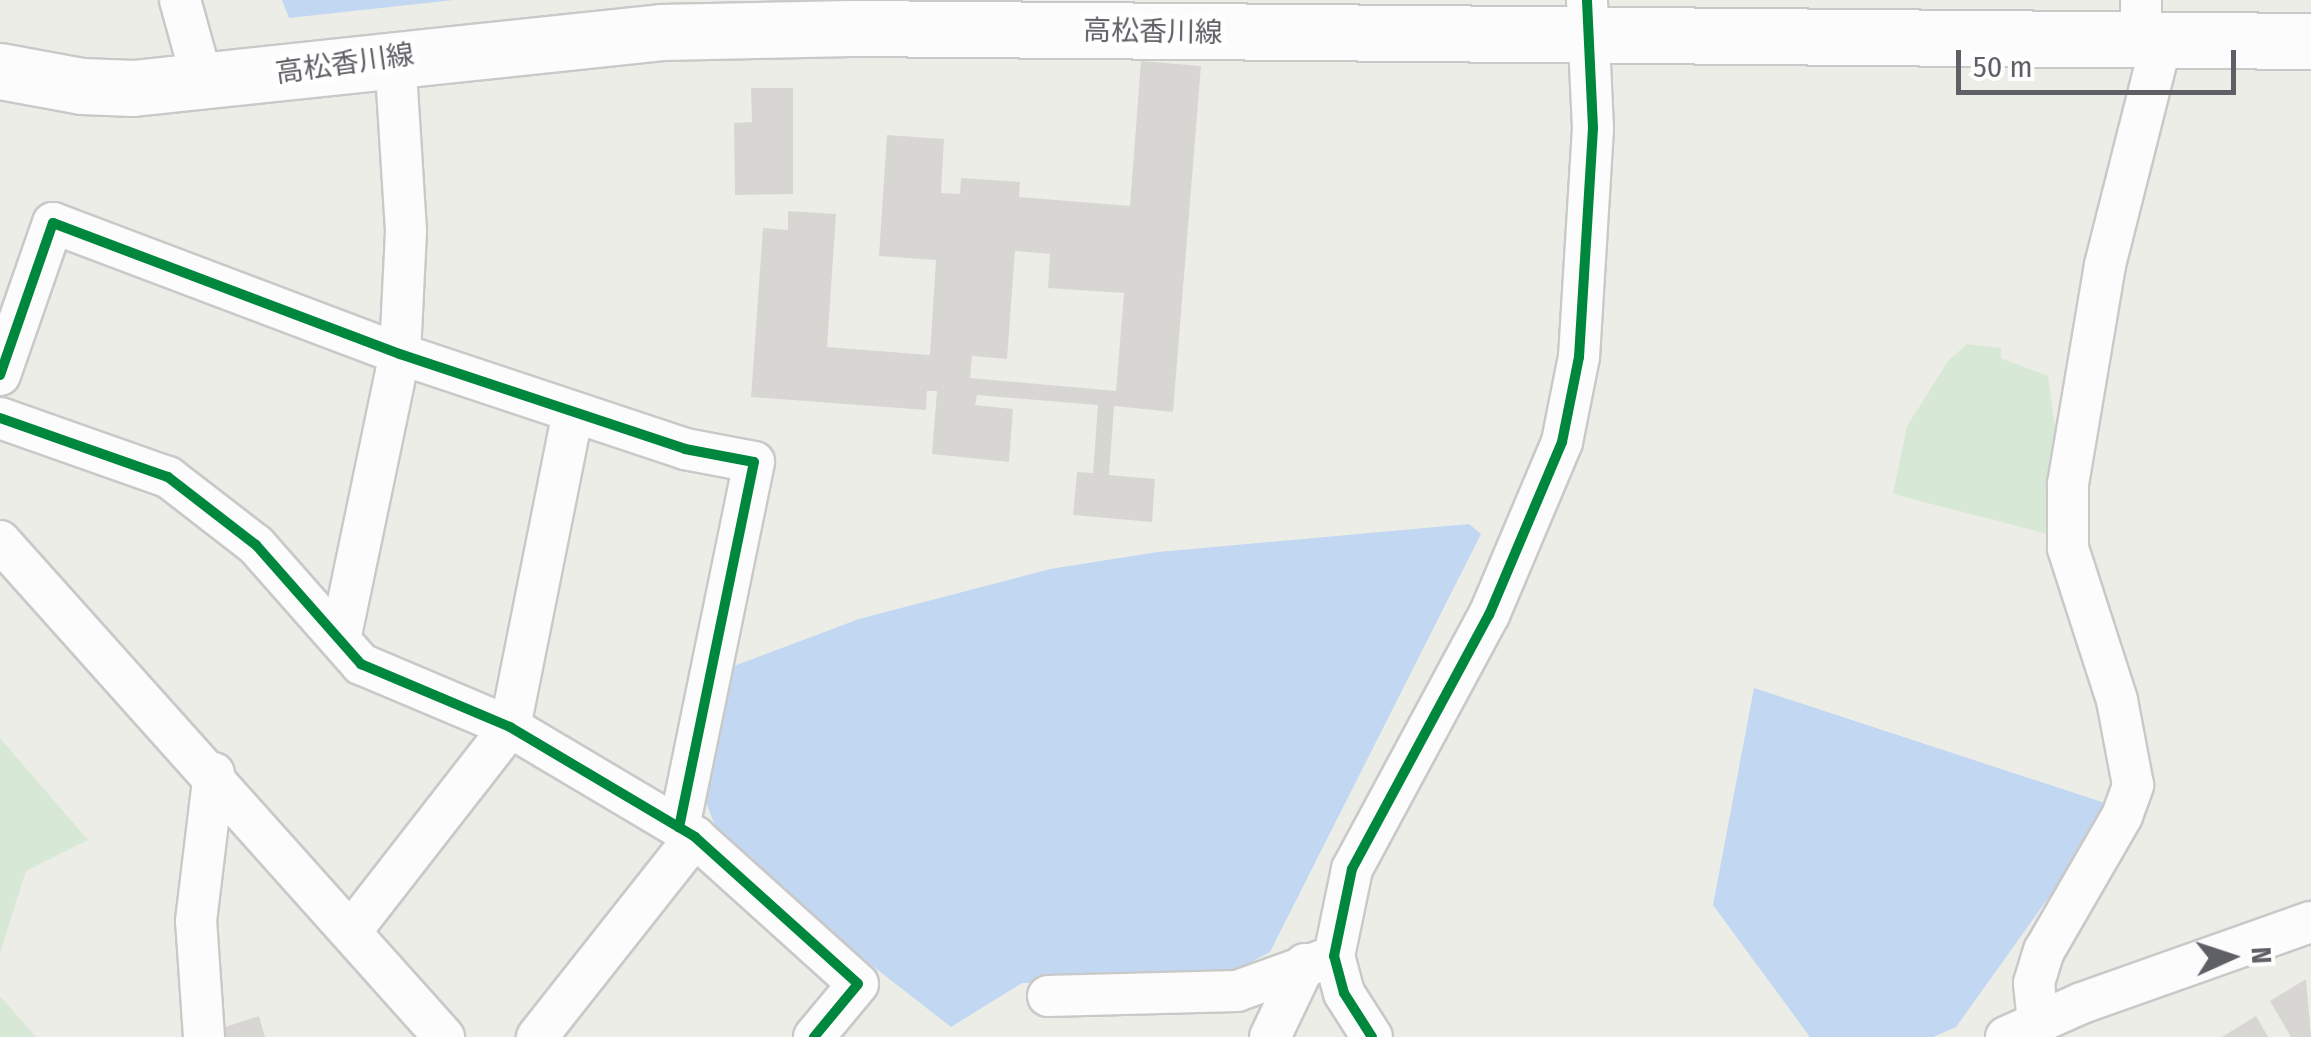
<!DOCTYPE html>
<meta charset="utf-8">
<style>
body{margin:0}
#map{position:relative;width:2311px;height:1037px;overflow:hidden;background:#edede8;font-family:"Fira Sans Condensed","Noto Sans JP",sans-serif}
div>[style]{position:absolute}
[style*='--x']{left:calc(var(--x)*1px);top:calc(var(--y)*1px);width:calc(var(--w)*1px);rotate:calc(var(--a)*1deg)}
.green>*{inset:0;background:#d8e8d7}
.water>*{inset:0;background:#c1d7f2}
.building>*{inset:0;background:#d7d6d3}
.roads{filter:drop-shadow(2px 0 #c9c9c9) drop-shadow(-2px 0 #c9c9c9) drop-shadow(0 2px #c9c9c9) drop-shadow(0 -2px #c9c9c9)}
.street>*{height:40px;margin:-20px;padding:0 20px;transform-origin:20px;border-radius:20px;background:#fcfcfc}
.secondary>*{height:55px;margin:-27.5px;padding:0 27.5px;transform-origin:27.5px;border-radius:27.5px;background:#fcfcfc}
.cycleway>*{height:10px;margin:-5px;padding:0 5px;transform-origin:5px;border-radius:5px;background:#00873e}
span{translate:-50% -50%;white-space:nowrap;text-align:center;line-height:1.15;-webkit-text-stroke:9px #fff;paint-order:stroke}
.street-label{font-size:28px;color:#5e6065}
.north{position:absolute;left:2181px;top:907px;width:100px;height:100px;-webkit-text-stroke:8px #fff;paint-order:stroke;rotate:87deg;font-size:28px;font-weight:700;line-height:40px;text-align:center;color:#5e6065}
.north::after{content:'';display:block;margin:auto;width:35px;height:45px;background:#5e6065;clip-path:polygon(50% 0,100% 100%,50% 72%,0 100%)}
.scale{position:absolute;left:1956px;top:50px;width:280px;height:45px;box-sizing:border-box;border:5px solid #5e6065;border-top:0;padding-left:12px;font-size:30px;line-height:35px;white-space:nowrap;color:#5e6065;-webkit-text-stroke:8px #fff;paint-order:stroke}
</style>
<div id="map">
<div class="green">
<div style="clip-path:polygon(1967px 344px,2001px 348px,2001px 358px,2048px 376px,2058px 449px,2055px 536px,1893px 494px,1907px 426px,1948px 361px)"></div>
<div style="clip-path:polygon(0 738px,88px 840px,26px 871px,0 953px)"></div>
<div style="clip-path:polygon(0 996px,36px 1037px,0 1037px)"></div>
</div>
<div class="water">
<div style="clip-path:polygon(282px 0,454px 0,289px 18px)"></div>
<div style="clip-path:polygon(1469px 524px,1481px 534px,1270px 952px,1220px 979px,1022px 983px,951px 1027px,724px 850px,702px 791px,731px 667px,859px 619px,1050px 569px,1158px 552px)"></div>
<div style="clip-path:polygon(1754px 688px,2114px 806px,1956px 1027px,1933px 1037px,1810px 1037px,1713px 905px)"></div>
</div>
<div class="building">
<div style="clip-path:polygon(evenodd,1141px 61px,1201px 66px,1173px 412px,1114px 406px,1109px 475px,1155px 479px,1152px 522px,1073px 515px,1077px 472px,1093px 473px,1098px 405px,977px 395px,975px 405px,1013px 409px,1009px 462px,932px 454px,937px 391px,927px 391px,926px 410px,751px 397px,763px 228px,788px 230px,788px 211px,836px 214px,827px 347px,930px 355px,936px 260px,879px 256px,887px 135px,944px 139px,941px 193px,960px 194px,961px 178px,1020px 182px,1019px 197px,1130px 206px,1141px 61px,1015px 251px,1050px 254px,1048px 288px,1124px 293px,1116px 391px,970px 378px,972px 356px,1007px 359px,1015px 251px)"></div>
<div style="clip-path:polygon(751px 88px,793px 88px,793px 194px,735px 195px,734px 123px,752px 122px)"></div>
<div style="clip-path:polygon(2306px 979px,2311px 1037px,2291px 1037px,2270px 1001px)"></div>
<div style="clip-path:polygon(259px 1016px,265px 1037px,221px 1037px,219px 1029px)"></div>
<div style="clip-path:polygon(2256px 1016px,2268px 1037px,2222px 1037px)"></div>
</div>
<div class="roads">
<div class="street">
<div style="--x:180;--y:0;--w:86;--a:74.5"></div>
<div style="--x:2140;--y:40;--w:40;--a:-88.6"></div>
<div style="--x:0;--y:375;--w:161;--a:-70.8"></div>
<div style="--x:53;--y:223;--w:371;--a:20.7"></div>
<div style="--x:400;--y:354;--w:300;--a:18.4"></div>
<div style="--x:685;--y:449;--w:70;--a:10.7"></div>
<div style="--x:754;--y:462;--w:373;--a:101.6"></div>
<div style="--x:0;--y:418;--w:178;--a:19.4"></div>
<div style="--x:168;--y:477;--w:111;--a:37.7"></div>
<div style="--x:256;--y:545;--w:159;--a:48.6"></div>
<div style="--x:361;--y:664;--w:162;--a:22.9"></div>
<div style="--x:510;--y:727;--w:215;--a:30.7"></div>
<div style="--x:695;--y:837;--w:219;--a:42"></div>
<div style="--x:858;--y:984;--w:69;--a:129.7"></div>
<div style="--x:0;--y:541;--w:666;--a:48.17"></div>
<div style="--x:340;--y:640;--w:292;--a:-78.2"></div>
<div style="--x:400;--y:354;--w:123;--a:-87.2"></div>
<div style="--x:406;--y:231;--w:173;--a:-93.6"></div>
<div style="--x:352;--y:930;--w:257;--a:-52.1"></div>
<div style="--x:510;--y:727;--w:321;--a:-78.7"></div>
<div style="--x:1048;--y:996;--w:189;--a:-1.5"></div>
<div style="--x:1237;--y:991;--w:103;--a:-19.8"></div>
<div style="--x:2038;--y:1023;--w:40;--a:-95.7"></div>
<div style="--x:2034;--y:983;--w:34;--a:-73"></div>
<div style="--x:2044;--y:951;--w:156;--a:-60"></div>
<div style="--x:2122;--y:816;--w:33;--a:-70"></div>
<div style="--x:2133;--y:785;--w:86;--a:-100.7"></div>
<div style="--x:2117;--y:700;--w:160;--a:-107.9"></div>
<div style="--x:2068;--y:548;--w:64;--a:-90"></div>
<div style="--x:2068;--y:484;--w:222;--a:-80.4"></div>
<div style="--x:2105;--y:265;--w:232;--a:-75.8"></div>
<div style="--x:204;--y:1037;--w:116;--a:-93.9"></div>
<div style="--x:196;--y:921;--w:149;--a:-83.1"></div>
<div style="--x:537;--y:1037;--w:255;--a:-51.7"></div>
<div style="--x:1270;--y:1037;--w:81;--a:-64.4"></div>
<div style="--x:1372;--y:1037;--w:52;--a:-122.5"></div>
<div style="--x:1344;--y:993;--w:38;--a:-105"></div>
<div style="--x:1334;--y:956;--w:89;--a:-78.3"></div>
<div style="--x:1352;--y:869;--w:289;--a:-61.7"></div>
<div style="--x:1489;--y:615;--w:188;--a:-67.1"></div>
<div style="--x:1562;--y:442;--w:87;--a:-78.7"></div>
<div style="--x:1579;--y:357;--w:229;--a:-86.5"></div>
<div style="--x:1593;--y:128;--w:128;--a:-92.7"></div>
<div style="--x:2006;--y:1037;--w:83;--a:-24.1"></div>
<div style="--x:2082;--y:1003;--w:243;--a:-19.5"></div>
</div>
<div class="secondary">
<div style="--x:0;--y:71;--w:83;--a:10.4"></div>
<div style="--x:82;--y:86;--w:51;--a:2.2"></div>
<div style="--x:133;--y:88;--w:531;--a:-6.05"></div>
<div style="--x:661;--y:32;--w:190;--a:-1.2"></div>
<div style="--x:851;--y:28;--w:1460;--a:0.51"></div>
</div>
</div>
<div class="cycleway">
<div style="--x:0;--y:375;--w:161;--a:-70.8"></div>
<div style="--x:53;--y:223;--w:371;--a:20.7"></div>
<div style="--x:400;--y:354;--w:300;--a:18.4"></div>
<div style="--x:685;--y:449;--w:70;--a:10.7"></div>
<div style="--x:754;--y:462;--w:373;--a:101.6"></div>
<div style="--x:0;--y:418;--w:178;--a:19.4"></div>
<div style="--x:168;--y:477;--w:111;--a:37.7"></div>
<div style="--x:256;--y:545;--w:159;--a:48.6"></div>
<div style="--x:361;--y:664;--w:162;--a:22.9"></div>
<div style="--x:510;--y:727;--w:215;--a:30.7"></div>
<div style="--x:695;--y:837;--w:219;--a:42"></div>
<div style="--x:858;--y:984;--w:69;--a:129.7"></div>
<div style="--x:1372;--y:1037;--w:52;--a:-122.5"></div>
<div style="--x:1344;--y:993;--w:38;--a:-105"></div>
<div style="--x:1334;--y:956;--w:89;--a:-78.3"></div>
<div style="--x:1352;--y:869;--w:289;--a:-61.7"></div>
<div style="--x:1489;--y:615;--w:188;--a:-67.1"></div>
<div style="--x:1562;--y:442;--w:87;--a:-78.7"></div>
<div style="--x:1579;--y:357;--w:229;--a:-86.5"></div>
<div style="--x:1593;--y:128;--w:128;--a:-92.7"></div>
</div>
<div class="street-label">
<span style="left:1153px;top:32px;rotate:1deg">高松香川線</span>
<span style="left:345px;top:64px;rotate:-8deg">高松香川線</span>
</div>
<div class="north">N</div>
<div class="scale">50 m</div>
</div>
